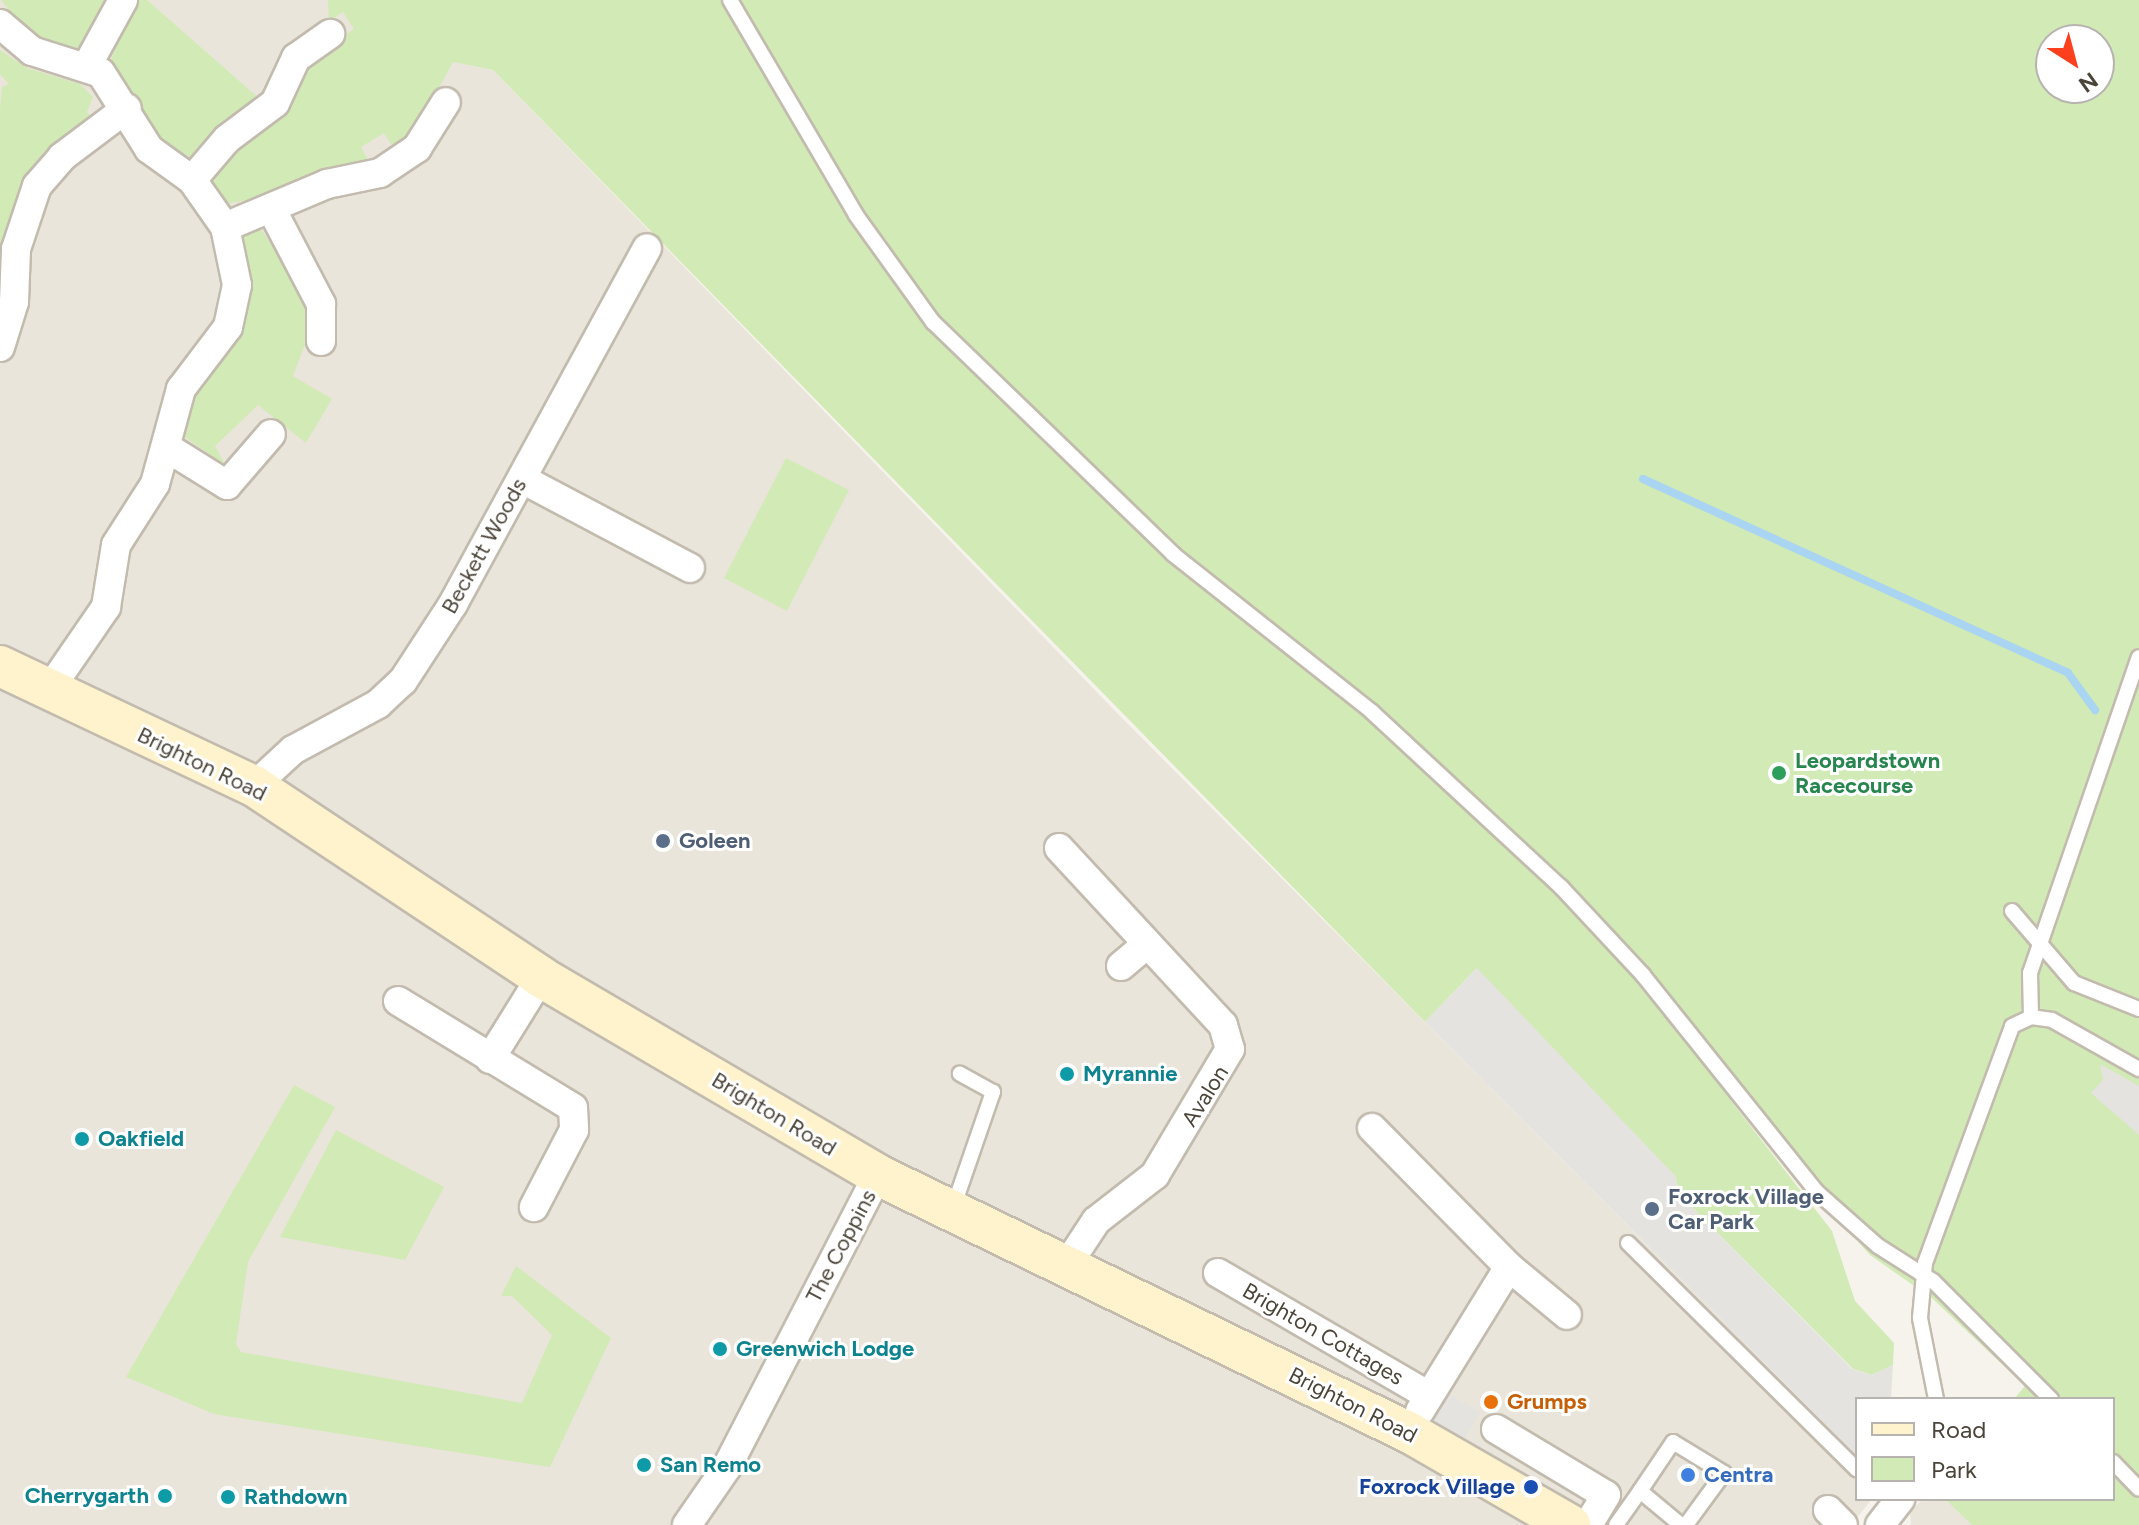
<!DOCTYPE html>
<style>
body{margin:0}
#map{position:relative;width:2139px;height:1525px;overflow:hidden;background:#f6f3ec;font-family:Figtree,sans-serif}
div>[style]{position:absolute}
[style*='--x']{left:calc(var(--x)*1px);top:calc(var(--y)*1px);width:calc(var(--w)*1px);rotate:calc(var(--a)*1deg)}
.residential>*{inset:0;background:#eae5da}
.green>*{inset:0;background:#d2eab5}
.parking>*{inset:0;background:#e5e3e0}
.stream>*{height:8px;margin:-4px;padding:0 4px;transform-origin:4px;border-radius:4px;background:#a9d4f2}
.roads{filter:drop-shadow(2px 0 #c2bbae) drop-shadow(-2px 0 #c2bbae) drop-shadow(0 2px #c2bbae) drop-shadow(0 -2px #c2bbae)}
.lane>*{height:14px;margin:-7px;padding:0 7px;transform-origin:7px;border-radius:7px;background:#fff}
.street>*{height:28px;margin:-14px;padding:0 14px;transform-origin:14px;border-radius:14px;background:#fff}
.secondary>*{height:40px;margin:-20px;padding:0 20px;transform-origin:20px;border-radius:20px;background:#fff3cd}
.dots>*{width:22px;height:22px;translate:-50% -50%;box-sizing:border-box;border:4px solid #fff;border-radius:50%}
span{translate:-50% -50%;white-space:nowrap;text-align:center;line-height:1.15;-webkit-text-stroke:6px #fff;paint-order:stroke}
.street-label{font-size:22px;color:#4b4439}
.leisure-label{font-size:22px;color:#27864d;font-weight:700}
.left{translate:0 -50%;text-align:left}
.service-label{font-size:22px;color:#4e5e75;font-weight:700}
.culture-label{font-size:22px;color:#0d838f;font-weight:700}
.right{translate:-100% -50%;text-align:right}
.food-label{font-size:22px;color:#c56008;font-weight:700}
.shop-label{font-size:22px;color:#366cbe;font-weight:700}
.transit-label{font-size:22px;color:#164399;font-weight:700}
.legend{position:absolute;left:1855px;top:1397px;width:260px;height:104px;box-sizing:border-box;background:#fff;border:2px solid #b7b4b0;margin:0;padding:10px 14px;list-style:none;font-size:24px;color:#4b4439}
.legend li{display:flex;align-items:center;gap:16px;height:40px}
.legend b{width:40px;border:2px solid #b7b4b0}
.north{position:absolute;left:2035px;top:24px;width:80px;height:80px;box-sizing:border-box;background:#fff;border:2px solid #b7b4b0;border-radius:50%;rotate:144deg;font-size:22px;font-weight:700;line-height:32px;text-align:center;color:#4b4439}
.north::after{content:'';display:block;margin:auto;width:28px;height:36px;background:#fc3f1d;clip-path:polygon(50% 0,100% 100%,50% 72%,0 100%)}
</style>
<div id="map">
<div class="residential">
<div style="clip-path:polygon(0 0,369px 0,453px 62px,493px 70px,1119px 715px,1857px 1456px,1857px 1499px,1872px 1499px,1851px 1525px,0 1525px)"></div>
<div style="clip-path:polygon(1923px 1499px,2113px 1499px,2139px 1525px,1911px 1525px,1910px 1512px)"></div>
</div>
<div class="green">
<div style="clip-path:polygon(1px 0,113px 0,83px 50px,75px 50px,34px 40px)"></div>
<div style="clip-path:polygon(132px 0,147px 0,262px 101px,194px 159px,156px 140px,135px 95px,109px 65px)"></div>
<div style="clip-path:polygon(evenodd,328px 0,2139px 0,2139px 1525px,1972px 1525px,1945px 1499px,2113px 1499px,2113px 1399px,2014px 1399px,2025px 1386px,1933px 1299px,1870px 1255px,1728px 1097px,1832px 1231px,1855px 1301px,1894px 1343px,1893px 1365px,1872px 1375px,1853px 1369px,1680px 1195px,1675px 1176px,1476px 969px,1425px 1022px,493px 70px,453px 62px,413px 135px,394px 149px,384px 133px,361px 147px,369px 162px,278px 196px,222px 204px,208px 186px,218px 162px,292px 105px,308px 60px,354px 29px,343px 12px,329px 21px,328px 0,2051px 40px,2099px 40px,2099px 88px,2051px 88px,2051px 40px)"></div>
<div style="clip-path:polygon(0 50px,27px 68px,80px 84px,93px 97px,87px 112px,93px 118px,20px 196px,0 298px,0 109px,2px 87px,9px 84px,0 74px)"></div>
<div style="clip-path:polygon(260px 228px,308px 296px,309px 334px,293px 376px,332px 399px,306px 443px,258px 405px,215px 446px,226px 466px,182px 435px,240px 239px)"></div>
<div style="clip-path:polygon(786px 458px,849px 490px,787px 611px,724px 578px)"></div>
<div style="clip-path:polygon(294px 1085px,335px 1107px,248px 1262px,236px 1344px,241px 1352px,522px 1403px,552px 1335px,512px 1296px,501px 1296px,516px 1266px,611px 1338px,550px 1467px,214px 1414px,126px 1377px)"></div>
<div style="clip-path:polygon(336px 1130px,444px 1187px,405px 1260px,280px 1237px)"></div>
</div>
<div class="parking">
<div style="clip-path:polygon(1477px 968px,1675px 1176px,1680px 1195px,1852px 1369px,1872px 1375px,1893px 1365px,1891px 1399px,1857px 1399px,1857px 1456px,1425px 1022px)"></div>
<div style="clip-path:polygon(2100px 1064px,2139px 1086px,2139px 1135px,2091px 1093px,2103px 1080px)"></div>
<div style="clip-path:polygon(1444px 1391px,1480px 1412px,1460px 1446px,1432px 1427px)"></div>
</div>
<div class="stream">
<div style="--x:1643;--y:479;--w:467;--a:24.5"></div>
<div style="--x:2068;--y:673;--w:46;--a:53.9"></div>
</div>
<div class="roads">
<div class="lane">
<div style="--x:730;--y:0;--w:249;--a:59.6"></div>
<div style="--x:856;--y:215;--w:132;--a:54.3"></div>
<div style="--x:933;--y:322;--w:334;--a:44"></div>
<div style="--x:1173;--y:554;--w:254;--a:38.4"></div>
<div style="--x:1372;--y:712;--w:258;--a:42.8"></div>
<div style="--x:1561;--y:887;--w:120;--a:47"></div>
<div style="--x:1643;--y:975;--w:278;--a:51.3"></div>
<div style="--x:1817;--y:1192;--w:81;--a:41.5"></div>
<div style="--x:1878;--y:1246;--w:65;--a:32.5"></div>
<div style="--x:1933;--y:1281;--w:167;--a:45"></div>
<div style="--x:2012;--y:911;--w:95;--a:49.3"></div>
<div style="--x:2074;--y:983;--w:70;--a:21.8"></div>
<div style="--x:2031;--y:1017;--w:44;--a:-91.3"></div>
<div style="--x:2030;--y:973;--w:334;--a:-71"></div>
<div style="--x:953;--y:1208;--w:123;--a:-71"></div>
<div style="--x:993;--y:1092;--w:38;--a:-151"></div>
<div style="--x:1628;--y:1243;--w:322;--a:44.7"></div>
<div style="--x:1936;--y:1399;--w:83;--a:-101.2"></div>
<div style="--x:1920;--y:1318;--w:55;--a:-84.8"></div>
<div style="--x:1925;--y:1263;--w:252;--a:-69.8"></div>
<div style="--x:2012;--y:1026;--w:21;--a:-25"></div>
<div style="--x:2031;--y:1017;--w:21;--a:8"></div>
<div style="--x:2052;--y:1020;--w:100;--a:29.4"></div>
<div style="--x:2113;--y:1462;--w:37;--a:46"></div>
<div style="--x:1640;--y:1491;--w:59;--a:-56"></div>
<div style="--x:1673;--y:1442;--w:60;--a:31.3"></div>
<div style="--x:1724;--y:1473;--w:64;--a:126.2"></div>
<div style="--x:1616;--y:1525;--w:42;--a:-54.8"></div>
<div style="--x:1640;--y:1491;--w:53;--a:39.7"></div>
</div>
<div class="street">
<div style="--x:0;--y:24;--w:42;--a:40.2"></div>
<div style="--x:32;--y:51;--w:72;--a:17.7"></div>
<div style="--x:101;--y:73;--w:90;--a:57.7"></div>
<div style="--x:149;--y:149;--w:53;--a:35.8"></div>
<div style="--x:192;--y:180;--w:57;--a:54.9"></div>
<div style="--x:225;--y:227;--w:59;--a:78.3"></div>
<div style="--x:237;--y:285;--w:43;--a:102.1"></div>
<div style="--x:228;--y:327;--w:78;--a:127.2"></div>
<div style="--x:181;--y:389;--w:98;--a:105.3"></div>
<div style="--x:155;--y:484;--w:72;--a:122.6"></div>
<div style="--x:116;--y:545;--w:63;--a:99.2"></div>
<div style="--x:106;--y:607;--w:101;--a:124.5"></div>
<div style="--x:88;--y:64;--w:73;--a:-61.3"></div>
<div style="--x:192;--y:180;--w:54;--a:-49.5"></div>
<div style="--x:227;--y:139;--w:60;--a:-36.9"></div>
<div style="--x:275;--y:103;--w:50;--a:-65"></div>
<div style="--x:296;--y:58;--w:42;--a:-35.2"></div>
<div style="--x:273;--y:212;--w:104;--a:62.4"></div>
<div style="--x:321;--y:304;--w:37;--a:90"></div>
<div style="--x:225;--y:227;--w:111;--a:-22.9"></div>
<div style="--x:327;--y:184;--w:54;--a:-11.7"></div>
<div style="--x:380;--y:173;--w:45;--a:-34"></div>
<div style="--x:417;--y:148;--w:54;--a:-57.8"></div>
<div style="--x:0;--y:347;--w:47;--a:-72.7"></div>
<div style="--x:14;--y:302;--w:53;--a:-87.8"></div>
<div style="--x:16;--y:249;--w:66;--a:-71.6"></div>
<div style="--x:37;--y:186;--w:38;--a:-49"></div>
<div style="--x:62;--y:157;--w:81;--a:-37"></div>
<div style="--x:166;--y:447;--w:72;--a:31.9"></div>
<div style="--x:227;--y:485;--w:67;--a:-49.2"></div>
<div style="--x:522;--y:479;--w:190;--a:27.9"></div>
<div style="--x:254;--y:786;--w:53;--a:-42.7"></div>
<div style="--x:293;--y:750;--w:97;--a:-28.4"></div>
<div style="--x:378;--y:704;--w:34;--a:-43"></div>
<div style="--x:403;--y:681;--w:92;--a:-57"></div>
<div style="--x:453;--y:604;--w:405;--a:-61.4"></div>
<div style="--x:1059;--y:848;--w:241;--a:47.2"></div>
<div style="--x:1223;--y:1025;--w:25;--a:74"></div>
<div style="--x:1230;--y:1049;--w:147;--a:120.8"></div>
<div style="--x:1155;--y:1175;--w:75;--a:142.1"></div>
<div style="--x:1096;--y:1221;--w:56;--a:123.4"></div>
<div style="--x:1121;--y:966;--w:31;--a:-40"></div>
<div style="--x:398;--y:1001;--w:205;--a:31.4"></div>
<div style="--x:573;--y:1108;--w:22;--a:87"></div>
<div style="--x:574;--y:1130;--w:87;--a:117.5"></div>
<div style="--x:490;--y:1059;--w:97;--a:-58.1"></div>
<div style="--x:1372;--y:1128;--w:195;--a:45.4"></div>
<div style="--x:1509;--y:1267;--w:75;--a:39.6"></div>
<div style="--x:1218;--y:1273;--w:243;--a:30.2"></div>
<div style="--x:1420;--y:1411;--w:169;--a:-58.3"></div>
<div style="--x:1496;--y:1429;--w:128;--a:31"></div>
<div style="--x:1606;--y:1495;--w:35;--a:121"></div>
<div style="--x:1828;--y:1510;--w:21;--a:45"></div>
<div style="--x:687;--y:1525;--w:70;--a:-55.4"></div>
<div style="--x:727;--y:1467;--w:329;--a:-62.7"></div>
<div style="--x:1880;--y:1525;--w:33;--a:-52"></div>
</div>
<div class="secondary">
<div style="--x:0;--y:666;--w:281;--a:25.3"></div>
<div style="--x:254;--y:786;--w:345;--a:33.6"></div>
<div style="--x:541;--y:977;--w:391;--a:30.4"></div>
<div style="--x:878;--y:1175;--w:591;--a:25.87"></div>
<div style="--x:1410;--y:1433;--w:185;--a:29.9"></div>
</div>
</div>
<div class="dots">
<div style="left:1779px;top:773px;background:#2e9e5b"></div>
<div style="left:663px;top:841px;background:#5c6f8a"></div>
<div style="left:1067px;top:1074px;background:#0f9aa8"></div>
<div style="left:82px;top:1139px;background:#0f9aa8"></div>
<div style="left:1652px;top:1209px;background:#5c6f8a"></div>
<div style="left:720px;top:1349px;background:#0f9aa8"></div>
<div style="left:1491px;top:1402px;background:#e8710a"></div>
<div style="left:644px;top:1465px;background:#0f9aa8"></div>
<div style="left:1688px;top:1475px;background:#3f7fe0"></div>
<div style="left:1531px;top:1487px;background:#1a4fb4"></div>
<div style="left:165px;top:1496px;background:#0f9aa8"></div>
<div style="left:228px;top:1497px;background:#0f9aa8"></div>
</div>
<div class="street-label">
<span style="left:484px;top:546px;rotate:-61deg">Beckett Woods</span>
<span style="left:202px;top:764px;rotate:26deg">Brighton Road</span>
<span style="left:1205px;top:1096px;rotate:-58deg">Avalon</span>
<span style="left:774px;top:1114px;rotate:31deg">Brighton Road</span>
<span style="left:841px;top:1246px;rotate:-62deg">The Coppins</span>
<span style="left:1323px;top:1334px;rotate:30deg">Brighton Cottages</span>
<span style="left:1353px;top:1405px;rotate:27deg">Brighton Road</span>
</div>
<div class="leisure-label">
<span class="left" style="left:1795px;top:773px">Leopardstown<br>Racecourse</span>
</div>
<div class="service-label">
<span class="left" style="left:679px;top:841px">Goleen</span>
<span class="left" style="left:1668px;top:1209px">Foxrock Village<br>Car Park</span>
</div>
<div class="culture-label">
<span class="left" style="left:1083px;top:1074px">Myrannie</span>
<span class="left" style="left:98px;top:1139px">Oakfield</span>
<span class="left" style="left:736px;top:1349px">Greenwich Lodge</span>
<span class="left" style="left:660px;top:1465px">San Remo</span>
<span class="right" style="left:149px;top:1496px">Cherrygarth</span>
<span class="left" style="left:244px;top:1497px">Rathdown</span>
</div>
<div class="food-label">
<span class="left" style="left:1507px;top:1402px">Grumps</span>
</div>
<div class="shop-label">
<span class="left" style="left:1704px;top:1475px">Centra</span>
</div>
<div class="transit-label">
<span class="right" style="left:1515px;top:1487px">Foxrock Village</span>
</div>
<ul class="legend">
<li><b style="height:10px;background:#fff3cd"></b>Road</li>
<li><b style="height:22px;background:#d2eab5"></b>Park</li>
</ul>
<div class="north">N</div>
</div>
